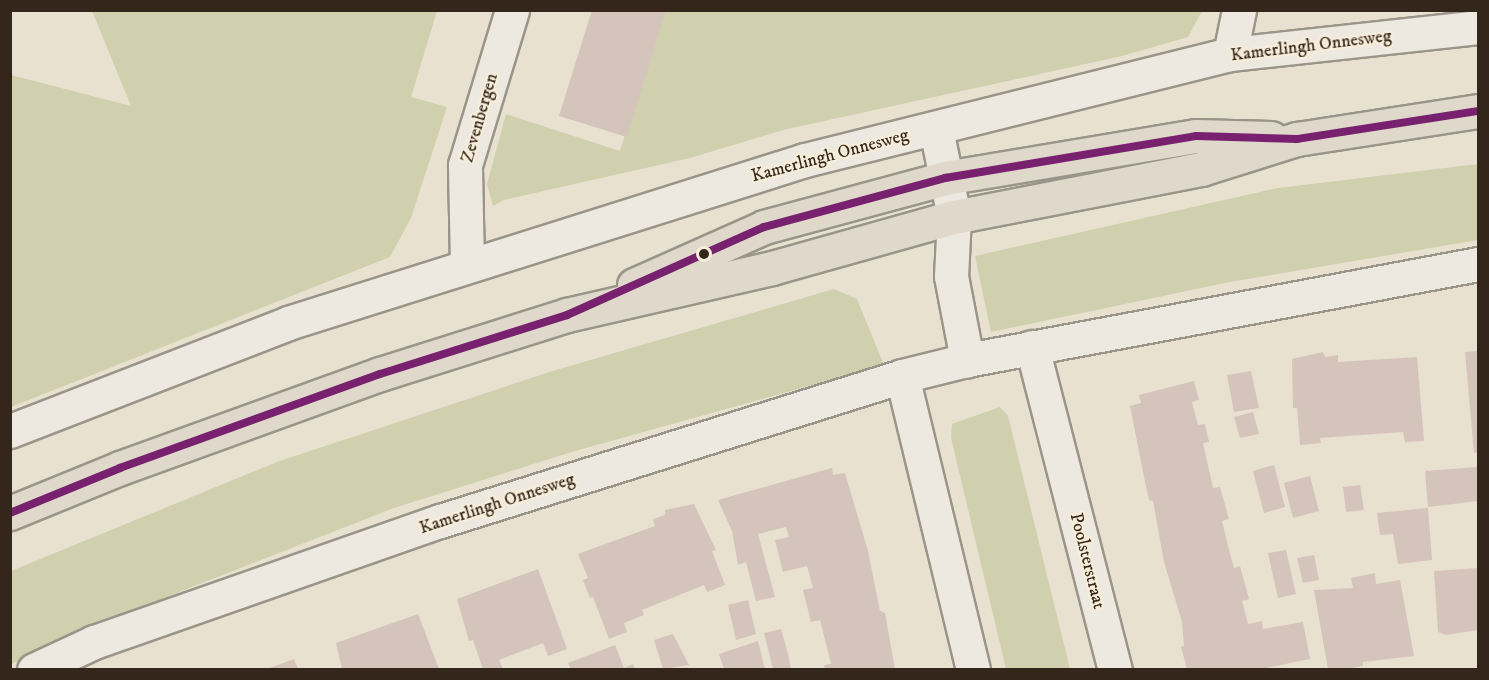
<!DOCTYPE html>
<style>
body{margin:0}
#map{position:relative;width:1489px;height:680px;overflow:hidden;background:#e8e1d0;font-family:"IM FELL DW Pica",serif}
div>[style]{position:absolute}
[style*='--x']{left:calc(var(--x)*1px);top:calc(var(--y)*1px);width:calc(var(--w)*1px);rotate:calc(var(--a)*1deg)}
.green>*{inset:0;background:#d0d0ae}
.building>*{inset:0;background:#d4c4bb}
.roads{filter:drop-shadow(2px 0 #9a9489) drop-shadow(-2px 0 #9a9489) drop-shadow(0 2px #9a9489) drop-shadow(0 -2px #9a9489)}
.minor>*{height:33px;margin:-16.5px;padding:0 16.5px;transform-origin:16.5px;border-radius:16.5px;background:#ede9e0}
.major>*{height:33px;margin:-16.5px;padding:0 16.5px;transform-origin:16.5px;border-radius:16.5px;background:#e0d8cb}
.bus-1>*{height:8px;margin:-4px;padding:0 4px;transform-origin:4px;border-radius:4px;background:#77216f}
.dots>*{width:16px;height:16px;translate:-50% -50%;box-sizing:border-box;border:3px solid #f7eeda;border-radius:50%}
span{translate:-50% -50%;white-space:nowrap;text-align:center;line-height:1.15;-webkit-text-stroke:4.5px #f7eeda;paint-order:stroke}
.street-label{font-size:18px;color:#34261a}
.frame{position:absolute;inset:0;border:12px solid #34261a;pointer-events:none}
</style>
<div id="map">
<div class="green">
<div style="clip-path:polygon(92px 11px,437px 11px,411px 97px,447px 107px,411px 218px,390px 257px,11px 407px,11px 75px,131px 106px)"></div>
<div style="clip-path:polygon(662px 11px,1202px 11px,1188px 37px,1122px 56px,783px 130px,690px 158px,504px 200px,493px 206px,487px 184px,506px 114px,620px 151px)"></div>
<div style="clip-path:polygon(1478px 164px,1478px 240px,1230px 282px,991px 332px,975px 256px,1278px 188px)"></div>
<div style="clip-path:polygon(834px 289px,857px 299px,884px 365px,575px 451px,394px 508px,184px 590px,11px 664px,11px 571px,277px 462px,549px 372px)"></div>
<div style="clip-path:polygon(1000px 407px,1008px 416px,1070px 669px,1006px 669px,951px 438px,952px 424px)"></div>
</div>
<div class="building">
<div style="clip-path:polygon(592px 10px,666px 10px,627px 137px,559px 116px)"></div>
<div style="clip-path:polygon(1478px 351px,1478px 452px,1474px 453px,1465px 352px)"></div>
<div style="clip-path:polygon(1323px 352px,1325px 357px,1338px 355px,1338px 362px,1417px 357px,1424px 441px,1405px 442px,1403px 432px,1320px 438px,1321px 443px,1300px 445px,1297px 408px,1293px 408px,1292px 359px)"></div>
<div style="clip-path:polygon(1251px 371px,1259px 408px,1234px 412px,1227px 375px)"></div>
<div style="clip-path:polygon(1194px 381px,1199px 400px,1192px 402px,1198px 425px,1205px 424px,1209px 442px,1203px 443px,1213px 488px,1220px 487px,1229px 519px,1222px 521px,1228px 546px,1234px 568px,1240px 566px,1249px 599px,1242px 601px,1248px 624px,1262px 621px,1263px 629px,1303px 622px,1310px 659px,1261px 669px,1187px 669px,1181px 647px,1184px 646px,1182px 622px,1164px 562px,1153px 501px,1149px 500px,1145px 482px,1130px 406px,1141px 403px,1139px 395px)"></div>
<div style="clip-path:polygon(1253px 412px,1259px 434px,1240px 438px,1234px 417px)"></div>
<div style="clip-path:polygon(1274px 465px,1285px 507px,1264px 513px,1253px 471px)"></div>
<div style="clip-path:polygon(1477px 467px,1478px 501px,1428px 507px,1425px 471px)"></div>
<div style="clip-path:polygon(832px 468px,833px 475px,845px 473px,868px 551px,880px 611px,885px 613px,895px 669px,825px 669px,824px 665px,831px 664px,820px 620px,811px 622px,803px 590px,813px 588px,807px 566px,783px 572px,775px 540px,789px 537px,786px 527px,758px 534px,775px 597px,756px 601px,746px 562px,738px 565px,732px 531px,718px 500px)"></div>
<div style="clip-path:polygon(1310px 476px,1319px 511px,1293px 518px,1284px 483px)"></div>
<div style="clip-path:polygon(1360px 485px,1364px 510px,1346px 512px,1343px 487px)"></div>
<div style="clip-path:polygon(694px 504px,716px 550px,712px 551px,725px 585px,707px 592px,704px 585px,642px 610px,644px 615px,624px 623px,627px 632px,609px 639px,593px 597px,590px 598px,583px 580px,588px 578px,578px 554px,655px 526px,653px 519px,665px 515px,665px 510px)"></div>
<div style="clip-path:polygon(1428px 508px,1432px 560px,1398px 564px,1393px 534px,1380px 535px,1377px 513px)"></div>
<div style="clip-path:polygon(1286px 550px,1296px 594px,1278px 598px,1268px 553px)"></div>
<div style="clip-path:polygon(1314px 555px,1319px 580px,1303px 583px,1297px 558px)"></div>
<div style="clip-path:polygon(1478px 568px,1478px 630px,1446px 635px,1438px 632px,1434px 571px)"></div>
<div style="clip-path:polygon(538px 569px,567px 649px,548px 656px,543px 643px,499px 660px,503px 669px,483px 669px,473px 640px,469px 641px,457px 599px)"></div>
<div style="clip-path:polygon(1375px 573px,1376px 584px,1400px 580px,1414px 656px,1363px 662px,1363px 666px,1346px 669px,1328px 669px,1314px 590px,1353px 588px,1351px 578px)"></div>
<div style="clip-path:polygon(748px 600px,756px 634px,736px 640px,728px 605px)"></div>
<div style="clip-path:polygon(418px 614px,439px 669px,342px 669px,336px 643px)"></div>
<div style="clip-path:polygon(781px 629px,788px 654px,791px 669px,773px 669px,764px 633px)"></div>
<div style="clip-path:polygon(673px 634px,689px 665px,663px 669px,654px 640px)"></div>
<div style="clip-path:polygon(758px 641px,765px 669px,724px 669px,719px 654px)"></div>
<div style="clip-path:polygon(615px 645px,624px 668px,633px 664px,635px 669px,571px 669px,568px 663px)"></div>
<div style="clip-path:polygon(294px 659px,298px 669px,267px 669px)"></div>
</div>
<div class="roads">
<div class="minor">
<div style="--x:1230;--y:54;--w:45;--a:-78.4"></div>
<div style="--x:936;--y:129;--w:90;--a:78.4"></div>
<div style="--x:954;--y:217;--w:59;--a:92.9"></div>
<div style="--x:951;--y:276;--w:86;--a:79.2"></div>
<div style="--x:467;--y:264;--w:99;--a:-91.2"></div>
<div style="--x:465;--y:165;--w:162;--a:-73.1"></div>
<div style="--x:1032;--y:347;--w:333;--a:75.6"></div>
<div style="--x:902;--y:376;--w:302;--a:76.4"></div>
<div style="--x:10;--y:431;--w:298;--a:-21.2"></div>
<div style="--x:288;--y:323;--w:542;--a:-17.5"></div>
<div style="--x:805;--y:160;--w:438;--a:-14"></div>
<div style="--x:1230;--y:54;--w:249;--a:-6.2"></div>
<div style="--x:34;--y:670;--w:66;--a:-25"></div>
<div style="--x:94;--y:642;--w:367;--a:-19.3"></div>
<div style="--x:440;--y:521;--w:484;--a:-17.4"></div>
<div style="--x:902;--y:376;--w:67;--a:-13.8"></div>
<div style="--x:967;--y:360;--w:520;--a:-10.64"></div>
</div>
<div class="major">
<div style="--x:634;--y:285;--w:142;--a:-24"></div>
<div style="--x:764;--y:227;--w:188;--a:-15.1"></div>
<div style="--x:945;--y:178;--w:254;--a:-9.5"></div>
<div style="--x:1196;--y:136;--w:75;--a:1.5"></div>
<div style="--x:10;--y:513;--w:119;--a:-22.2"></div>
<div style="--x:120;--y:468;--w:276;--a:-19.9"></div>
<div style="--x:380;--y:374;--w:196;--a:-17.5"></div>
<div style="--x:567;--y:315;--w:210;--a:-12.9"></div>
<div style="--x:772;--y:268;--w:189;--a:-15.7"></div>
<div style="--x:954;--y:217;--w:252;--a:-11"></div>
<div style="--x:1201;--y:169;--w:101;--a:-17.4"></div>
<div style="--x:1297;--y:139;--w:183;--a:-8.8"></div>
</div>
</div>
<div class="bus-1">
<div style="--x:10;--y:513;--w:119;--a:-22.2"></div>
<div style="--x:120;--y:468;--w:276;--a:-19.9"></div>
<div style="--x:380;--y:374;--w:196;--a:-17.5"></div>
<div style="--x:567;--y:315;--w:216;--a:-24.1"></div>
<div style="--x:764;--y:227;--w:188;--a:-15.1"></div>
<div style="--x:945;--y:178;--w:254;--a:-9.5"></div>
<div style="--x:1196;--y:136;--w:101;--a:1.7"></div>
<div style="--x:1297;--y:139;--w:183;--a:-8.8"></div>
</div>
<div class="dots">
<div style="left:704px;top:254px;background:#34261a"></div>
</div>
<div class="street-label">
<span style="left:1311px;top:46px;rotate:-7deg">Kamerlingh Onnesweg</span>
<span style="left:480px;top:118px;rotate:-74deg">Zevenbergen</span>
<span style="left:830px;top:156px;rotate:-15deg">Kamerlingh Onnesweg</span>
<span style="left:497px;top:504px;rotate:-18deg">Kamerlingh Onnesweg</span>
<span style="left:1087px;top:561px;rotate:76deg">Poolsterstraat</span>
</div>
<div class="frame"></div>
</div>
